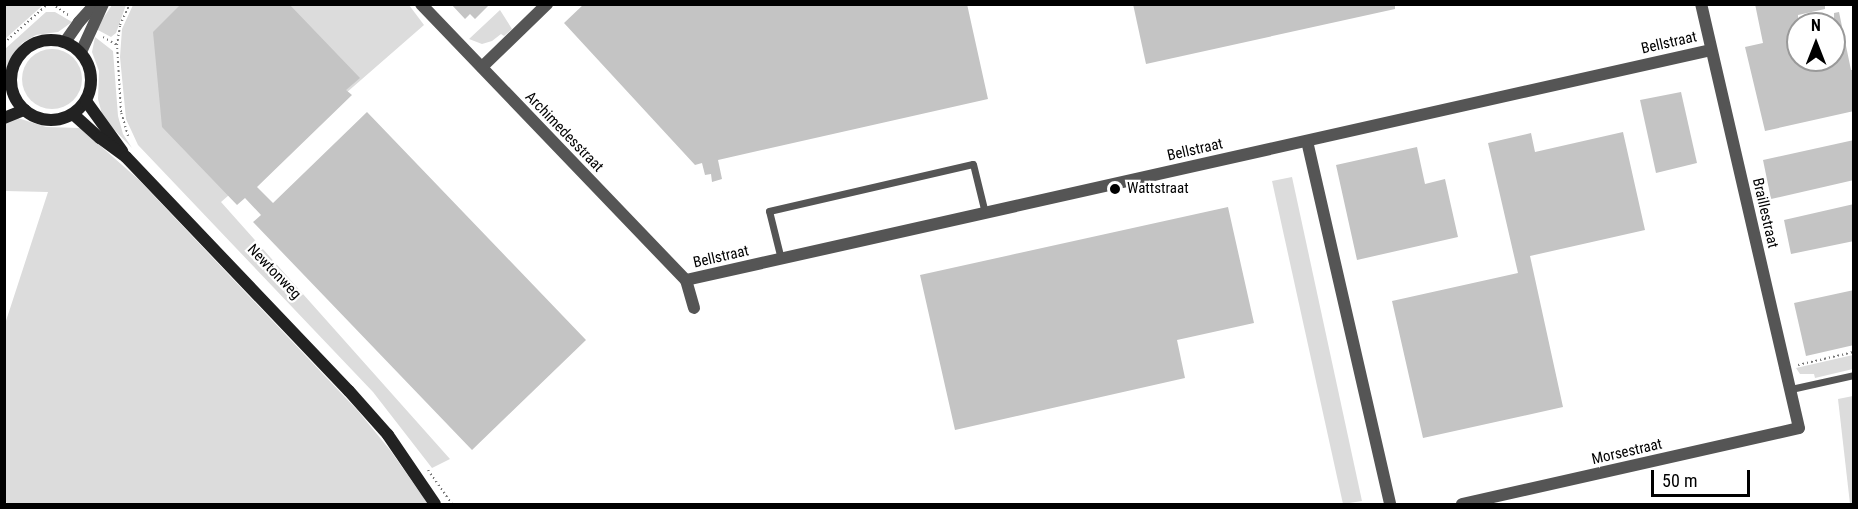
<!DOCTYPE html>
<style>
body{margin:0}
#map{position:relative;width:1858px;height:509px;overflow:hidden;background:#fff;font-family:"Roboto Condensed",sans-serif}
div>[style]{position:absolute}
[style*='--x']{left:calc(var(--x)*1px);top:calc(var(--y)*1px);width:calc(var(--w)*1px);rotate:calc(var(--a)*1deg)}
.green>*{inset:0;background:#dcdcdc}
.round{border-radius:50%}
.building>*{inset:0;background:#c4c4c4}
.path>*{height:2px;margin-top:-1px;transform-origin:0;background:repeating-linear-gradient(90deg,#777 0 1.5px,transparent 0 4.5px)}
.service>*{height:7px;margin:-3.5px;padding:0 3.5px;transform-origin:3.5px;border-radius:3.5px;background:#555}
.minor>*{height:12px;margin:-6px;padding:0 6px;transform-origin:6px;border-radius:6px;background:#555}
.secondary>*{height:12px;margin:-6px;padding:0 6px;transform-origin:6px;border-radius:6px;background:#222}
.secondary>.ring{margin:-6px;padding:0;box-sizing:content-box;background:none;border:12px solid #222;border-radius:50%}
.dots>*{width:16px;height:16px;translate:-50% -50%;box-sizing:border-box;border:3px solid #fff;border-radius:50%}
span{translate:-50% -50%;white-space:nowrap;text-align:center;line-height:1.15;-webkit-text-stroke:4.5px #fff;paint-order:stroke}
.street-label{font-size:15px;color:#000}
.poi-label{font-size:15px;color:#000}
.left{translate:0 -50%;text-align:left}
.frame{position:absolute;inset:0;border:6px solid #000;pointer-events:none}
.north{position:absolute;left:1786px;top:12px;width:60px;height:60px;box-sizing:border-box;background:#fff;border:2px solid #999;border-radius:50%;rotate:0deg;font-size:16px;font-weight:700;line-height:24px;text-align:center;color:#000}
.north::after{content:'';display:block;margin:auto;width:21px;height:27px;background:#000;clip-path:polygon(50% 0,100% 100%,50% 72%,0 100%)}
.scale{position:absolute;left:1651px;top:470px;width:99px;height:27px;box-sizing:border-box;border:3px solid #000;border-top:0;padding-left:8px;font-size:18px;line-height:21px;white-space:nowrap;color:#000;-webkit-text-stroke:4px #fff;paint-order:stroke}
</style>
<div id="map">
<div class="green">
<div style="clip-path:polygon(6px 5px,6px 4px,43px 5px,5px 39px)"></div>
<div style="clip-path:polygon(112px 5px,126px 5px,116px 33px,111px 37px,96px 29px)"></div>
<div style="clip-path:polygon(133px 5px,409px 5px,424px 25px,221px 202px,450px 459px,432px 468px,373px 392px,138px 145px,126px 119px,120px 57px,122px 29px)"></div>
<div style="clip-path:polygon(500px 10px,512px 29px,504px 36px,501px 34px,492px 41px,482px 44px,469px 39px)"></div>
<div style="clip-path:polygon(46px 12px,55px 12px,72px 22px,58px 32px,36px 35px,22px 43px,8px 63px,5px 84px,5px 49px)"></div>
<div style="clip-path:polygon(95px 37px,113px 51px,118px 116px,123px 134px,132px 148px,103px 118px,98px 99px,99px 71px,92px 52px)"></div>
<div class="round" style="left:22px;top:49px;width:60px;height:60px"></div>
<div style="clip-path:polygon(18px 118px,46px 127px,80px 128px,138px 179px,358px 411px,390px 450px,428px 504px,8px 504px,4px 500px,5px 324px,48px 192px,5px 191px,5px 122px)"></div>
<div style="clip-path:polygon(1292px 177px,1362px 501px,1343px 504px,1272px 181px)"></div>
<div style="clip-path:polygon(1853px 355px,1853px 369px,1815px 378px,1814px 374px,1800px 374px,1796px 368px)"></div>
<div style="clip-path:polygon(1853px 396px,1854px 504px,1850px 504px,1838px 399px)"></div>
</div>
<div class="building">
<div style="clip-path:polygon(181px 4px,289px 4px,360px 78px,346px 90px,352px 95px,257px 187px,273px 203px,367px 112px,586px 340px,472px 450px,253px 222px,261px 215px,245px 198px,237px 205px,162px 127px,153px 32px)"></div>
<div style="clip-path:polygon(451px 4px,490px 4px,475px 19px,470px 14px,465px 19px)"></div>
<div style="clip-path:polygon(584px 4px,967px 4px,988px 99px,718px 160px,722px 179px,712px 182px,711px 174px,705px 175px,702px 163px,695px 165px,564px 23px)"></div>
<div style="clip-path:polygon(1133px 4px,1395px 4px,1395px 9px,1146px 64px)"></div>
<div style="clip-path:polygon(1755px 4px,1825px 4px,1825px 9px,1798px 15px,1798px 60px,1834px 60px,1834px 13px,1839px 12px,1851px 70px,1854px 70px,1854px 111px,1765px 131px,1745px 47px,1763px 43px)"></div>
<div style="clip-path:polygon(1681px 92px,1697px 163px,1656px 173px,1640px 100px)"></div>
<div style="clip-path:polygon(1623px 132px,1645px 230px,1530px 256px,1563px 407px,1423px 438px,1392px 301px,1518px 273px,1488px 143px,1531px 133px,1535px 152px)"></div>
<div style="clip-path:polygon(1854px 140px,1854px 180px,1771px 199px,1763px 160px)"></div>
<div style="clip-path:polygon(1417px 147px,1425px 184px,1445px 179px,1458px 237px,1357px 260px,1336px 165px)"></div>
<div style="clip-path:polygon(1854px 204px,1854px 241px,1791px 254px,1784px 220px)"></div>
<div style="clip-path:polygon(1228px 207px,1254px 323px,1177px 340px,1185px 378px,955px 430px,920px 275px)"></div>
<div style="clip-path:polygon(1854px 290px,1854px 345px,1806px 356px,1794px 303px)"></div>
</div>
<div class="path">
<div style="--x:52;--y:4;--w:22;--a:34"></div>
<div style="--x:103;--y:37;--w:16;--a:30"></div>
<div style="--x:4;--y:43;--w:59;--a:-41.6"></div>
<div style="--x:128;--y:136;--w:25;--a:-106"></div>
<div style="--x:121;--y:112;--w:67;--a:-93.4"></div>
<div style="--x:117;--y:45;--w:20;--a:-81"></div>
<div style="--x:120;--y:25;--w:23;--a:-65"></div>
<div style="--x:1798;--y:365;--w:57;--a:-13.1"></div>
<div style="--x:428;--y:470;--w:42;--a:54.8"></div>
</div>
<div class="service">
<div style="--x:781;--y:259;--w:49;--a:-104"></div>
<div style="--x:769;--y:211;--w:209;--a:-13"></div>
<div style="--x:973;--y:164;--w:50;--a:76.2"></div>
<div style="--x:1791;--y:389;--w:65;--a:-12.5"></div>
</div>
<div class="minor">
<div style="--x:421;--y:4;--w:383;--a:46.2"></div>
<div style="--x:686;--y:280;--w:29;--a:74"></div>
<div style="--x:65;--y:42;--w:24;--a:-55"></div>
<div style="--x:79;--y:22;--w:24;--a:-48"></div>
<div style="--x:81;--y:52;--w:53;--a:-65.4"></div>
<div style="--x:482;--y:67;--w:91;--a:-44.1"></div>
<div style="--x:1307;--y:141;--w:372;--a:77.1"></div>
<div style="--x:686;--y:280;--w:1050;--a:-12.65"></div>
<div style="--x:1462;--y:504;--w:345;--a:-12.7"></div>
<div style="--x:1799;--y:428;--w:435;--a:-103"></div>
</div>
<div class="secondary">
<div class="ring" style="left:11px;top:40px;width:68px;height:68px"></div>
<div style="--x:86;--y:101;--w:62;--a:54.2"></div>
<div style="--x:73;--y:114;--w:36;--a:42"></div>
<div style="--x:100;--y:138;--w:32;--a:36"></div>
<div style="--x:126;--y:157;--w:323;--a:46.4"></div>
<div style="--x:349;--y:391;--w:59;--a:48.4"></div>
<div style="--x:388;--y:435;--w:83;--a:55.7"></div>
<div style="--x:4;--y:118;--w:22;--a:-22"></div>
</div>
<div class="dots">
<div style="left:1115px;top:189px;background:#000"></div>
</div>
<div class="street-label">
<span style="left:1669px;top:43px;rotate:-13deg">Bellstraat</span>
<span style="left:564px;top:132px;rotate:46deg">Archimedesstraat</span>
<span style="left:1195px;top:150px;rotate:-13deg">Bellstraat</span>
<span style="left:1765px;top:213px;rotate:77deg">Braillestraat</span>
<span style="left:721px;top:257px;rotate:-13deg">Bellstraat</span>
<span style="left:274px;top:272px;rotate:46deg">Newtonweg</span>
<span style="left:1627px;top:452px;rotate:-13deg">Morsestraat</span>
</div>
<div class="poi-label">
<span class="left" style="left:1127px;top:189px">Wattstraat</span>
</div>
<div class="frame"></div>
<div class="north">N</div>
<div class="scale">50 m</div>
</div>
